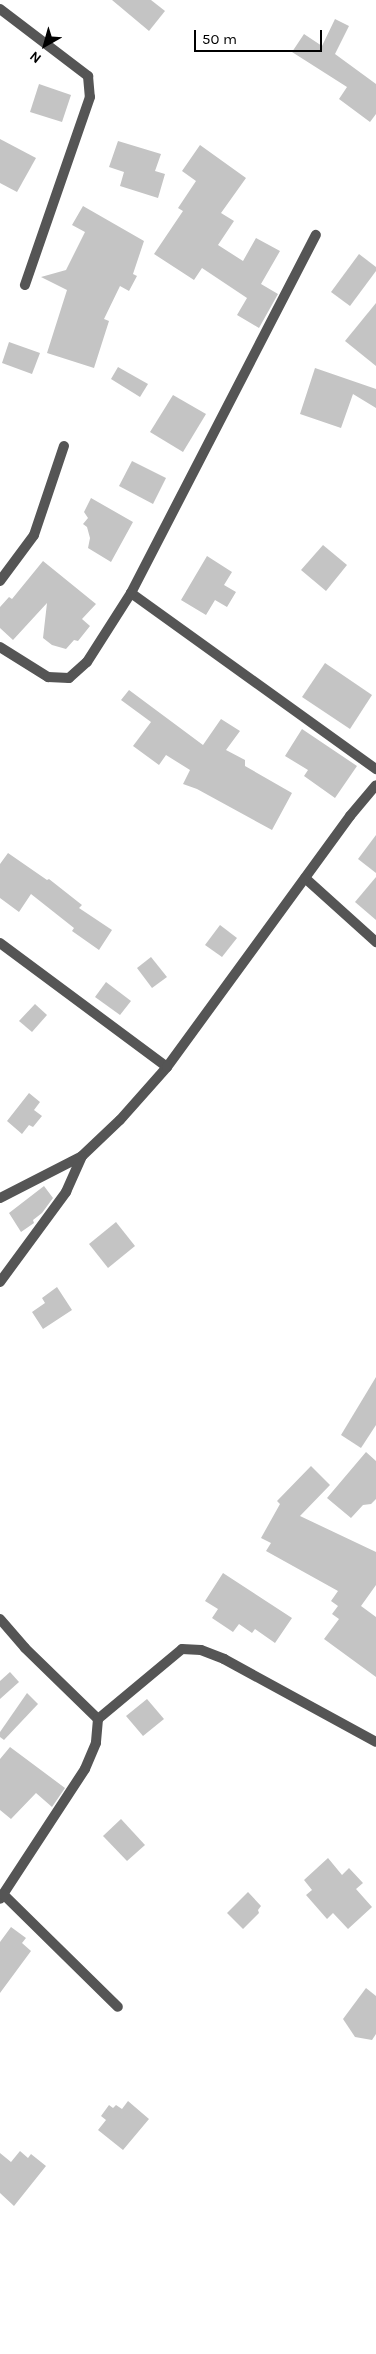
<!DOCTYPE html>
<style>
body{margin:0}
#map{position:relative;width:376px;height:2354px;overflow:hidden;background:#fff;font-family:Karla,sans-serif}
div>[style]{position:absolute}
[style*='--x']{left:calc(var(--x)*1px);top:calc(var(--y)*1px);width:calc(var(--w)*1px);rotate:calc(var(--a)*1deg)}
.building>*{inset:0;background:#c4c4c4}
.street>*{height:10px;margin:-5px;padding:0 5px;transform-origin:5px;border-radius:5px;background:#555}
span{translate:-50% -50%;white-space:nowrap;text-align:center;line-height:1.15;-webkit-text-stroke:4px #fff;paint-order:stroke}
.north{position:absolute;left:20px;top:20px;width:50px;height:50px;-webkit-text-stroke:4px #fff;paint-order:stroke;rotate:218deg;font-size:14px;font-weight:700;line-height:20px;text-align:center;color:#000}
.north::after{content:'';display:block;margin:auto;width:18px;height:22px;background:#000;clip-path:polygon(50% 0,100% 100%,50% 72%,0 100%)}
.scale{position:absolute;left:194px;top:30px;width:128px;height:22px;box-sizing:border-box;border:2px solid #000;border-top:0;padding-left:6px;font-size:15px;line-height:18px;white-space:nowrap;color:#000;-webkit-text-stroke:4px #fff;paint-order:stroke}
</style>
<div id="map">
<div class="building">
<div style="clip-path:polygon(112px 0,151px 0,165px 11px,149px 31px)"></div>
<div style="clip-path:polygon(335px 19px,349px 26px,335px 54px,376px 84px,376px 114px,370px 122px,339px 99px,347px 87px,292px 52px,304px 34px,322px 46px)"></div>
<div style="clip-path:polygon(39px 84px,71px 95px,62px 122px,30px 112px)"></div>
<div style="clip-path:polygon(0 139px,36px 158px,17px 192px,0 183px)"></div>
<div style="clip-path:polygon(118px 141px,161px 154px,155px 171px,165px 174px,158px 198px,120px 186px,124px 172px,109px 167px)"></div>
<div style="clip-path:polygon(200px 145px,246px 178px,221px 213px,234px 221px,218px 245px,243px 261px,256px 238px,280px 251px,261px 284px,278px 294px,259px 328px,237px 315px,247px 298px,202px 268px,194px 280px,154px 254px,183px 211px,178px 208px,196px 181px,182px 171px)"></div>
<div style="clip-path:polygon(83px 206px,144px 241px,133px 274px,137px 276px,129px 291px,120px 286px,104px 319px,109px 321px,94px 368px,47px 353px,67px 290px,41px 277px,66px 270px,85px 232px,72px 225px)"></div>
<div style="clip-path:polygon(359px 254px,376px 267px,376px 271px,350px 306px,331px 292px)"></div>
<div style="clip-path:polygon(376px 303px,376px 366px,345px 341px)"></div>
<div style="clip-path:polygon(9px 342px,40px 353px,32px 374px,2px 363px)"></div>
<div style="clip-path:polygon(118px 367px,148px 384px,140px 397px,111px 379px)"></div>
<div style="clip-path:polygon(315px 368px,376px 389px,376px 408px,353px 394px,341px 428px,300px 414px)"></div>
<div style="clip-path:polygon(173px 395px,206px 414px,183px 452px,150px 432px)"></div>
<div style="clip-path:polygon(132px 461px,166px 478px,153px 504px,119px 486px)"></div>
<div style="clip-path:polygon(91px 498px,133px 522px,111px 562px,88px 548px,90px 538px,87px 527px,83px 524px,88px 518px,84px 512px)"></div>
<div style="clip-path:polygon(323px 545px,347px 565px,326px 591px,301px 570px)"></div>
<div style="clip-path:polygon(207px 556px,232px 572px,224px 585px,236px 592px,227px 607px,215px 600px,206px 615px,181px 600px)"></div>
<div style="clip-path:polygon(43px 561px,96px 604px,82px 619px,90px 626px,78px 641px,74px 640px,66px 649px,52px 645px,43px 638px,47px 603px,13px 640px,0 628px,0 607px,9px 597px,12px 599px)"></div>
<div style="clip-path:polygon(325px 663px,372px 695px,350px 729px,302px 697px)"></div>
<div style="clip-path:polygon(129px 690px,203px 745px,221px 719px,240px 731px,226px 750px,245px 760px,245px 766px,292px 793px,272px 830px,197px 789px,183px 784px,190px 770px,166px 755px,159px 765px,133px 746px,151px 722px,121px 700px)"></div>
<div style="clip-path:polygon(302px 729px,357px 766px,335px 798px,304px 776px,308px 770px,285px 756px)"></div>
<div style="clip-path:polygon(376px 835px,376px 873px,358px 859px)"></div>
<div style="clip-path:polygon(8px 853px,47px 880px,49px 879px,82px 905px,79px 908px,112px 930px,99px 950px,72px 931px,74px 928px,31px 894px,19px 912px,0 898px,0 864px)"></div>
<div style="clip-path:polygon(376px 877px,376px 920px,355px 902px)"></div>
<div style="clip-path:polygon(220px 925px,237px 938px,222px 957px,205px 945px)"></div>
<div style="clip-path:polygon(151px 957px,167px 977px,152px 988px,137px 968px)"></div>
<div style="clip-path:polygon(106px 982px,131px 1001px,120px 1015px,95px 997px)"></div>
<div style="clip-path:polygon(35px 1004px,47px 1015px,32px 1032px,19px 1021px)"></div>
<div style="clip-path:polygon(29px 1093px,40px 1102px,34px 1110px,42px 1116px,33px 1127px,29px 1125px,22px 1134px,7px 1121px)"></div>
<div style="clip-path:polygon(44px 1186px,53px 1198px,42px 1213px,33px 1220px,34px 1223px,21px 1232px,9px 1213px)"></div>
<div style="clip-path:polygon(116px 1222px,135px 1246px,108px 1268px,89px 1244px)"></div>
<div style="clip-path:polygon(57px 1287px,72px 1310px,43px 1329px,32px 1312px,45px 1303px,42px 1298px)"></div>
<div style="clip-path:polygon(376px 1377px,376px 1425px,361px 1448px,341px 1435px)"></div>
<div style="clip-path:polygon(366px 1452px,376px 1461px,376px 1499px,371px 1504px,363px 1505px,351px 1518px,327px 1498px)"></div>
<div style="clip-path:polygon(311px 1466px,330px 1485px,300px 1516px,376px 1552px,376px 1585px,361px 1606px,376px 1617px,376px 1677px,324px 1639px,339px 1619px,332px 1614px,338px 1606px,331px 1601px,338px 1591px,266px 1551px,271px 1543px,261px 1538px,280px 1504px,277px 1501px)"></div>
<div style="clip-path:polygon(223px 1573px,292px 1618px,275px 1643px,255px 1629px,252px 1633px,239px 1624px,233px 1632px,212px 1618px,218px 1609px,205px 1601px)"></div>
<div style="clip-path:polygon(10px 1672px,19px 1682px,0 1699px,0 1681px)"></div>
<div style="clip-path:polygon(27px 1693px,38px 1704px,4px 1740px,0 1737px,0 1732px)"></div>
<div style="clip-path:polygon(147px 1699px,164px 1719px,143px 1736px,126px 1716px)"></div>
<div style="clip-path:polygon(10px 1747px,65px 1788px,52px 1807px,36px 1793px,11px 1819px,0 1810px,0 1759px)"></div>
<div style="clip-path:polygon(121px 1819px,145px 1845px,127px 1861px,103px 1836px)"></div>
<div style="clip-path:polygon(328px 1858px,342px 1875px,349px 1868px,363px 1883px,356px 1889px,372px 1907px,348px 1929px,333px 1913px,327px 1919px,306px 1895px,312px 1890px,304px 1880px)"></div>
<div style="clip-path:polygon(248px 1892px,261px 1906px,258px 1910px,259px 1913px,243px 1929px,227px 1913px)"></div>
<div style="clip-path:polygon(11px 1927px,26px 1938px,22px 1943px,31px 1951px,0 1993px,0 1942px)"></div>
<div style="clip-path:polygon(366px 1988px,376px 1996px,376px 2034px,372px 2040px,355px 2037px,343px 2019px)"></div>
<div style="clip-path:polygon(128px 2101px,149px 2119px,123px 2150px,98px 2130px,106px 2120px,101px 2116px,109px 2105px,113px 2108px,116px 2105px,122px 2109px)"></div>
<div style="clip-path:polygon(20px 2151px,28px 2158px,31px 2154px,46px 2166px,14px 2206px,0 2193px,0 2153px,11px 2162px)"></div>
</div>
<div class="street">
<div style="--x:0;--y:9;--w:111;--a:37.3"></div>
<div style="--x:88;--y:76;--w:21;--a:85"></div>
<div style="--x:90;--y:97;--w:199;--a:109.1"></div>
<div style="--x:0;--y:581;--w:57;--a:-53.5"></div>
<div style="--x:34;--y:535;--w:94;--a:-71.4"></div>
<div style="--x:131;--y:593;--w:302;--a:35.7"></div>
<div style="--x:0;--y:647;--w:57;--a:32"></div>
<div style="--x:48;--y:677;--w:21;--a:3"></div>
<div style="--x:69;--y:678;--w:24;--a:-42"></div>
<div style="--x:87;--y:662;--w:82;--a:-57.5"></div>
<div style="--x:131;--y:593;--w:403;--a:-62.7"></div>
<div style="--x:305;--y:878;--w:96;--a:42"></div>
<div style="--x:0;--y:943;--w:208;--a:36.6"></div>
<div style="--x:0;--y:1198;--w:92;--a:-27.1"></div>
<div style="--x:82;--y:1156;--w:52;--a:-43.5"></div>
<div style="--x:120;--y:1120;--w:71;--a:-48.4"></div>
<div style="--x:167;--y:1067;--w:311;--a:-53.9"></div>
<div style="--x:350;--y:816;--w:40;--a:-50"></div>
<div style="--x:0;--y:1282;--w:112;--a:-53.7"></div>
<div style="--x:66;--y:1192;--w:39;--a:-66"></div>
<div style="--x:0;--y:1619;--w:38;--a:49"></div>
<div style="--x:25;--y:1648;--w:102;--a:44.2"></div>
<div style="--x:98;--y:1719;--w:24;--a:95"></div>
<div style="--x:96;--y:1743;--w:28;--a:113"></div>
<div style="--x:85;--y:1769;--w:155;--a:123.2"></div>
<div style="--x:98;--y:1719;--w:109;--a:-39.8"></div>
<div style="--x:182;--y:1649;--w:19;--a:3"></div>
<div style="--x:201;--y:1650;--w:25;--a:21"></div>
<div style="--x:224;--y:1659;--w:173;--a:28.6"></div>
<div style="--x:3;--y:1894;--w:161;--a:44.5"></div>
</div>
<div class="north">N</div>
<div class="scale">50 m</div>
</div>
